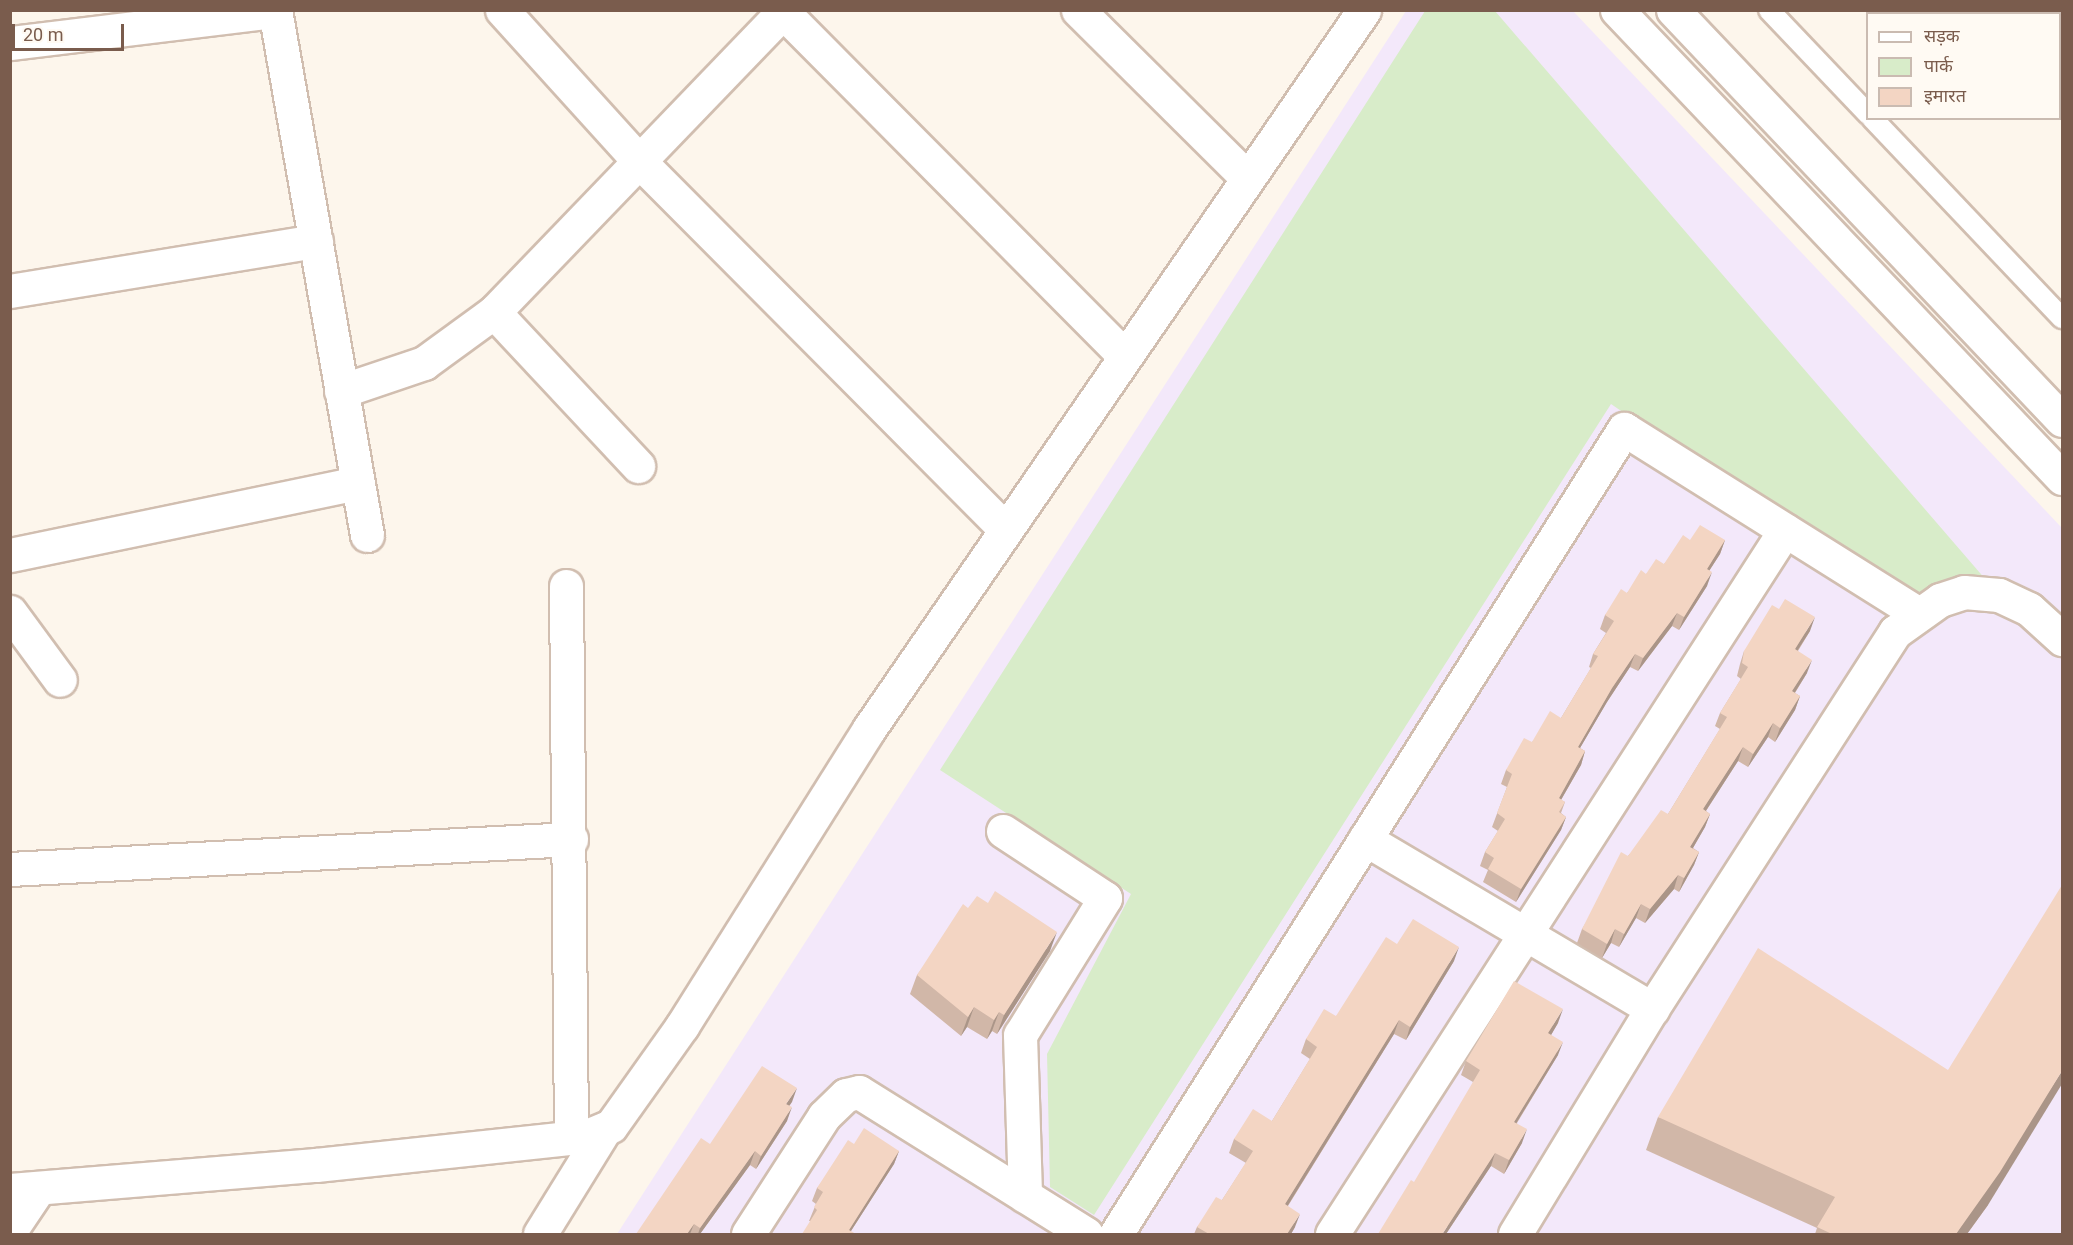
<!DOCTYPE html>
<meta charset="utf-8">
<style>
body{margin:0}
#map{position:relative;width:2073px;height:1245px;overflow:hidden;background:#fdf6ec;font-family:Roboto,"Noto Sans Devanagari",sans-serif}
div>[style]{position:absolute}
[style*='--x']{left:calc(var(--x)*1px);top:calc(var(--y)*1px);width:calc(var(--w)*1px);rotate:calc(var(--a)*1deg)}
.education>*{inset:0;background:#f3e8fa}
.green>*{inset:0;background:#d8ecc9}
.roads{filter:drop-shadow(2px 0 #d1beb0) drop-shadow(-2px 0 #d1beb0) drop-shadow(0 2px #d1beb0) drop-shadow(0 -2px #d1beb0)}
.lane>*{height:20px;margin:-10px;padding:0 10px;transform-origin:10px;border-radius:10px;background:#fff}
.street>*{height:33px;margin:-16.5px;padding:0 16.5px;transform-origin:16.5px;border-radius:16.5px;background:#fff}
.secondary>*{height:33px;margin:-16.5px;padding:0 16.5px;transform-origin:16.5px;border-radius:16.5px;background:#fff}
.wall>*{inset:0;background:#d1b7a8}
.shaded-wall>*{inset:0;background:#aa9588}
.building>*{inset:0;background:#f3d5c3}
span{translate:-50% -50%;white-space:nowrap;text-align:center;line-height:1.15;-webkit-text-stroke:4.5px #fffaf3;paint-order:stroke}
.frame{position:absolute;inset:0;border:12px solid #7a5c4d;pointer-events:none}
.legend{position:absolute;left:1866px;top:12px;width:195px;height:108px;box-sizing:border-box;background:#fffaf3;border:2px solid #cabbb1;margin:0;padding:8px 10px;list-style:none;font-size:18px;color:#7a5c4d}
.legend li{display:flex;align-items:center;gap:12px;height:30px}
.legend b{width:30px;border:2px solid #cabbb1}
.scale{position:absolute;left:12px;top:24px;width:112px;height:27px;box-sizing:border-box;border:3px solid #7a5c4d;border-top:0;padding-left:8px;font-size:18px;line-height:21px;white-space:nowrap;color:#7a5c4d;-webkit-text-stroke:4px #fffaf3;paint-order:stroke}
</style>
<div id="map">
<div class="education">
<div style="clip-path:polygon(1406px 11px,1573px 11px,2062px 528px,2062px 1234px,617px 1234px)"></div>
</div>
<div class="green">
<div style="clip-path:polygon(1425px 11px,1495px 11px,1999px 595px,1910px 609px,1611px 404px,1094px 1215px,1050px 1187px,1047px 1054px,1131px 894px,940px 770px)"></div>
</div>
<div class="roads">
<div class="lane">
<div style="--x:1769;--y:10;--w:144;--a:46.4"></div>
<div style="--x:1872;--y:118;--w:276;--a:46.5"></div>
</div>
<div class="street">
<div style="--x:275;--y:10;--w:533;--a:80.06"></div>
<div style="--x:502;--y:10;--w:201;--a:47.8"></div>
<div style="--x:637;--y:159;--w:523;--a:45.15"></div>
<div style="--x:781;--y:10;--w:488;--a:45.2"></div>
<div style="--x:1078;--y:10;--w:238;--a:44.8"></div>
<div style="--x:10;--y:43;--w:267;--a:-6.9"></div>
<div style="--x:10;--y:291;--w:310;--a:-9.3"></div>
<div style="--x:494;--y:312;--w:211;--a:46.9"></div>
<div style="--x:341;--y:391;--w:88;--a:-18.6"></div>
<div style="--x:424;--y:363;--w:87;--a:-36.1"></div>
<div style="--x:494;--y:312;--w:419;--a:-46.1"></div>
<div style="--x:10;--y:555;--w:355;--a:-11.7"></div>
<div style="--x:566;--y:586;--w:551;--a:89.48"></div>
<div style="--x:10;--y:612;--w:84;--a:53.7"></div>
<div style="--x:1003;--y:831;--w:122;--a:33.3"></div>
<div style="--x:1105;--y:898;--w:161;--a:121.8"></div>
<div style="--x:1020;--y:1035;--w:161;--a:88.2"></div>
<div style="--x:1365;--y:839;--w:334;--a:30.6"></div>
<div style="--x:10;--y:869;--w:562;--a:-3.06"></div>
<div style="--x:10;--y:1190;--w:307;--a:-4.7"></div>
<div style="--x:316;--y:1165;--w:273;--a:-6.1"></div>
<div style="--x:587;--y:1136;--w:26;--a:-23"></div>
<div style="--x:611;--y:1126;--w:123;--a:-54.6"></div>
<div style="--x:682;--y:1026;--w:351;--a:-57.8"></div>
<div style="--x:869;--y:729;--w:873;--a:-55.45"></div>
<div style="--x:10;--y:1231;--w:52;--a:-56"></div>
<div style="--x:540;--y:1234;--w:120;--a:-58.3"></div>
<div style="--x:748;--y:1234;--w:140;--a:-57.2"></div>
<div style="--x:824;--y:1116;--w:30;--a:-44"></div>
<div style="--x:846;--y:1095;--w:13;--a:-13"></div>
<div style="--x:859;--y:1092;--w:268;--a:32"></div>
<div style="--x:1116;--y:1234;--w:952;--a:-57.75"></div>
<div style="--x:1624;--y:429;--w:348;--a:32.1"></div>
<div style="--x:1332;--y:1234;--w:837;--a:-57.24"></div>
<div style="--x:1515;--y:1234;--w:263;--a:-58.7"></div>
<div style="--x:1652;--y:1009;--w:449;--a:-57.2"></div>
<div style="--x:1895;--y:632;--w:55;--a:-35.4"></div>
<div style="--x:1940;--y:600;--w:25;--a:-18"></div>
<div style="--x:1964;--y:592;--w:35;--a:5"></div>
<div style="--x:1999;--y:595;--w:33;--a:25"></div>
<div style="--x:2029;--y:609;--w:45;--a:42.3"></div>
</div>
<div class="secondary">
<div style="--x:1617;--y:10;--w:646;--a:46.44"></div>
<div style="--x:1673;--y:10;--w:565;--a:46.51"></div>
</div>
</div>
<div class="wall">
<div style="clip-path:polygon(1690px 540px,1725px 540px,1720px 554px,1709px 571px,1707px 586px,1679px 630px,1672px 626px,1638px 671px,1630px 667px,1607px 702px,1580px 748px,1585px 751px,1581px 765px,1561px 800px,1565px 802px,1561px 813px,1566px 817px,1561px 830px,1516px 902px,1483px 882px,1488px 870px,1480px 866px,1485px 852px,1498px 831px,1492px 827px,1507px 787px,1501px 784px,1506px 770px,1532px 742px,1561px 718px,1591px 668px,1589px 667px,1593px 654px,1606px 633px,1600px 629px,1605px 615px,1646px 574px,1664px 564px)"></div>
<div style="clip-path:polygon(1810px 631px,1798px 651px,1807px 673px,1795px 693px,1800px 696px,1795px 710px,1775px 742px,1768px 737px,1748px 767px,1738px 761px,1706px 811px,1710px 814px,1705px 827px,1693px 848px,1699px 852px,1694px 865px,1679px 892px,1674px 889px,1645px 923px,1636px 918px,1619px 947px,1611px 943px,1602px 958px,1577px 943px,1582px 929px,1628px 856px,1668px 814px,1720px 729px,1715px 726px,1720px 713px,1741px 679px,1737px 676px,1740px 664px,1744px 651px)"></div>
<div style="clip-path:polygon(968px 908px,1050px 951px,997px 1034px,992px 1031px,987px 1039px,967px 1027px,961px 1036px,910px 994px,917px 975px)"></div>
<div style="clip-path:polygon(1454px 961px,1406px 1040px,1394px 1034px,1288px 1206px,1295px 1227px,1291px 1234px,1194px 1234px,1197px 1227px,1222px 1200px,1246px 1163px,1229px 1153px,1234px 1139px,1272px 1121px,1310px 1059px,1301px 1053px,1306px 1039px,1336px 1016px)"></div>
<div style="clip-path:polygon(1558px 1023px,1551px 1035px,1558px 1055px,1517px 1123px,1522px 1143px,1504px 1174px,1491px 1166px,1446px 1234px,1473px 1082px,1461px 1075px,1466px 1061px)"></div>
<div style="clip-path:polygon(792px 1102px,789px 1106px,787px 1121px,756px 1169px,750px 1165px,700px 1234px,636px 1234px)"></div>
<div style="clip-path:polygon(1658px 1117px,1988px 1205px,1967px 1234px,1815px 1234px,1817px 1228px,1646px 1150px)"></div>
<div style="clip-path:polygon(854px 1144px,899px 1151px,894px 1164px,851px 1231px,810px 1221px,809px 1221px,816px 1204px,812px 1201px,817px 1188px)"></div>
</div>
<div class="shaded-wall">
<div style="clip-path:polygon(1725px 540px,1720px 554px,1702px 582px,1707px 569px)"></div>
<div style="clip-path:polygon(1712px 572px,1707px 586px,1679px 630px,1684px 617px)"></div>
<div style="clip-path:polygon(1677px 613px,1672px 626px,1638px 671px,1643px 658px)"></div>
<div style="clip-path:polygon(1815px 617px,1810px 631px,1790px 662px,1795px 649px)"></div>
<div style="clip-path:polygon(1635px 654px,1630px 667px,1607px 702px,1573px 760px,1578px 747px,1612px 688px)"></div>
<div style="clip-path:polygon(1812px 660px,1807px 673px,1787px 705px,1792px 691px)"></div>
<div style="clip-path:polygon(1800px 696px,1795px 710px,1775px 742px,1780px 728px)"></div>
<div style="clip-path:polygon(1773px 723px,1768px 737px,1748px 767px,1753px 754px)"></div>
<div style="clip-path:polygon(1743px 747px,1738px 761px,1698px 823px,1703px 809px)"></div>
<div style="clip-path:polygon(1585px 751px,1581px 765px,1554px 812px,1559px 798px)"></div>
<div style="clip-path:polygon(1710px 814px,1705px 827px,1686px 860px,1690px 847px)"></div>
<div style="clip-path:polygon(1566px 817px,1561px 830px,1516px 902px,1521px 889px)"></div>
<div style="clip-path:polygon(1699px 852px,1694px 865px,1679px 892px,1684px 878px)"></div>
<div style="clip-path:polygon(1678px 875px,1674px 889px,1645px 923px,1650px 909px)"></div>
<div style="clip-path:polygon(1641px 904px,1636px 918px,1619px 947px,1624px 934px)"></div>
<div style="clip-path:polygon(1615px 929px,1611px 943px,1602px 958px,1607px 944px)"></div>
<div style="clip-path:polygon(1057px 932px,1050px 951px,997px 1034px,1004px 1015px)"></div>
<div style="clip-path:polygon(1459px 947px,1454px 961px,1406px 1040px,1410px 1027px)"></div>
<div style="clip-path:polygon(974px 1007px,967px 1027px,961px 1036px,968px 1017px)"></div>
<div style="clip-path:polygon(1563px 1009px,1558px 1023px,1544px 1047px,1548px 1033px)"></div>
<div style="clip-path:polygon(999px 1012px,992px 1031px,987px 1039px,994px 1020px)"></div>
<div style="clip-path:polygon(1399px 1020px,1394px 1034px,1280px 1218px,1285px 1204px)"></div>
<div style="clip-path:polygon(1563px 1042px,1558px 1055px,1509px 1135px,1514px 1122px)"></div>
<div style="clip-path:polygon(2062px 1071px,2062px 1084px,1988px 1205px,1967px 1234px,1956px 1234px)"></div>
<div style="clip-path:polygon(797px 1088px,792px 1102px,781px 1117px,786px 1104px)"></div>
<div style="clip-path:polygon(792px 1107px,787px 1121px,756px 1169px,761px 1156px)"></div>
<div style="clip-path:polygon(1527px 1129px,1522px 1143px,1504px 1174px,1509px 1160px)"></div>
<div style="clip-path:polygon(755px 1151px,750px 1165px,700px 1234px,698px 1234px,700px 1228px)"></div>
<div style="clip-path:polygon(899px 1151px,894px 1164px,849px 1234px,849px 1230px)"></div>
<div style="clip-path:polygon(1495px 1153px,1491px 1166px,1446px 1234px,1443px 1233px)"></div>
<div style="clip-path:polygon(1300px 1214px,1295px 1227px,1291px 1234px,1287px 1234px)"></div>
<div style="clip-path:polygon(694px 1224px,690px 1234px,687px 1234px)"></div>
</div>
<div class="building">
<div style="clip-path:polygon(1700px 525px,1725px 540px,1707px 569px,1712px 572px,1684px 617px,1677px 613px,1643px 658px,1635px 654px,1612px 688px,1578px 747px,1585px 751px,1559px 798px,1565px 802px,1559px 812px,1566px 817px,1521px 889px,1488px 869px,1494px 858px,1485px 852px,1505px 819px,1497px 813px,1512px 774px,1506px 770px,1524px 738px,1532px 742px,1550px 711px,1561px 718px,1598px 656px,1593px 654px,1614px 621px,1605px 615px,1621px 589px,1627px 593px,1641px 570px,1646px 574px,1656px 559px,1664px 564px,1683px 535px,1690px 540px)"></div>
<div style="clip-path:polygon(1785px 599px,1815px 617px,1795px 649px,1812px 660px,1792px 691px,1800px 696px,1780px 728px,1773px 723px,1753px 754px,1743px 747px,1703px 809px,1710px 814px,1690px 847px,1699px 852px,1684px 878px,1678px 875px,1650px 909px,1641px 904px,1624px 934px,1615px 929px,1607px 944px,1582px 929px,1621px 852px,1628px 856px,1661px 810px,1668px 814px,1727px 717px,1720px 713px,1748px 667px,1742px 663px,1744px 651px,1772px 605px,1779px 609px)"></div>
<div style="clip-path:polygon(2062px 885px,2062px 1071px,2000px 1172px,1956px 1234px,1832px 1234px,1817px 1227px,1835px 1197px,1658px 1117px,1758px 948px,1948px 1070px)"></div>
<div style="clip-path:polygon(995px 891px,1057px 932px,1004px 1015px,999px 1012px,994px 1020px,974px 1007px,968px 1017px,917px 975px,963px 904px,968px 908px,977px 896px,988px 903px)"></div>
<div style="clip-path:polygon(1413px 919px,1459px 947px,1410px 1027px,1399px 1020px,1285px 1204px,1300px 1214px,1287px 1234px,1209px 1234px,1197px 1227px,1216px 1197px,1222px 1200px,1253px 1151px,1234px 1139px,1253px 1109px,1272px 1121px,1317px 1047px,1306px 1039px,1324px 1009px,1336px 1016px,1386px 937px,1397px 944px)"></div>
<div style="clip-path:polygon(1514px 981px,1563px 1009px,1548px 1033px,1563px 1042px,1514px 1122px,1527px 1129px,1509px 1160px,1495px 1153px,1443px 1233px,1446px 1234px,1378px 1234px,1411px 1180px,1414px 1182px,1480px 1070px,1466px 1061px)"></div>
<div style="clip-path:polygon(762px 1066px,797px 1088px,786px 1104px,792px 1107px,761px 1156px,755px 1151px,700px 1228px,694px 1224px,687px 1234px,636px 1234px,701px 1138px,710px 1144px)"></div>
<div style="clip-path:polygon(864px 1128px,899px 1151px,849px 1230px,856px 1234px,802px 1234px,817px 1210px,814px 1207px,823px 1192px,817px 1188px,848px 1140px,854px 1144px)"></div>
</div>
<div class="frame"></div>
<ul class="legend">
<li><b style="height:8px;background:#fff"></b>सड़क</li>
<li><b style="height:16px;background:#d8ecc9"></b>पार्क</li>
<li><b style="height:16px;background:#f3d5c3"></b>इमारत</li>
</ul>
<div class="scale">20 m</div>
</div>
